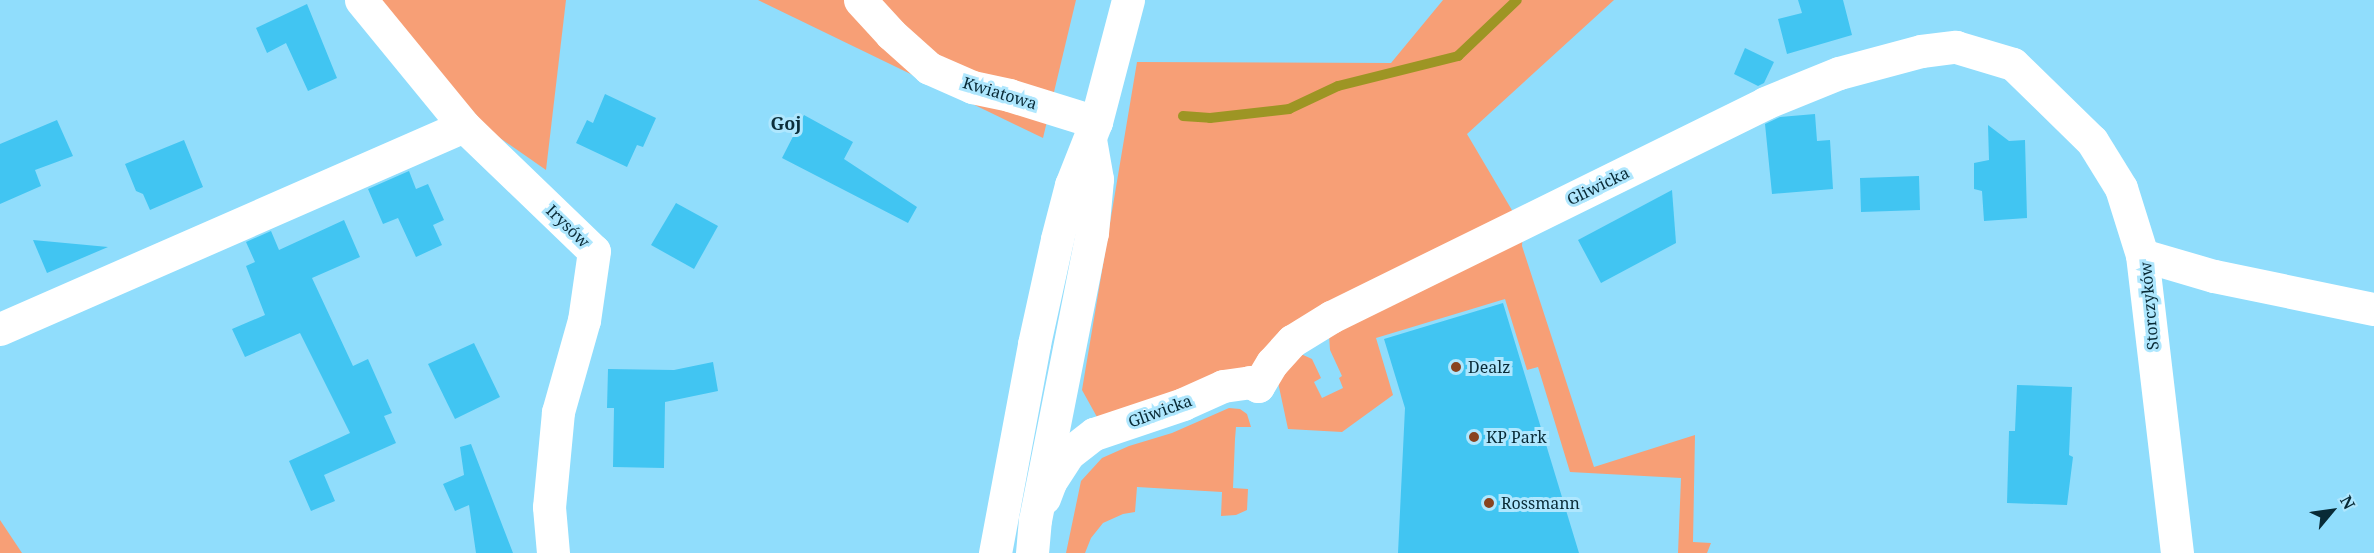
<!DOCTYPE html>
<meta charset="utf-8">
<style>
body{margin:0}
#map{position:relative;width:2374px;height:553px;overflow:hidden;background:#90ddfc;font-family:"Noto Serif",serif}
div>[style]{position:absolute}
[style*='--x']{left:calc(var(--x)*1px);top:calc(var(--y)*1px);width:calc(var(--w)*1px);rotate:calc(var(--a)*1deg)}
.green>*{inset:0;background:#f79f76}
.stream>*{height:10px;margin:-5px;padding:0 5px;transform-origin:5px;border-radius:5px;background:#9d9524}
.building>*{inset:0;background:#41c5f2}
.minor>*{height:33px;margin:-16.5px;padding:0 16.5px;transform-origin:16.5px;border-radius:16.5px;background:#fff}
.major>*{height:33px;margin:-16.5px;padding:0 16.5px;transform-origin:16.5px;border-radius:16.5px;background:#fff}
.dots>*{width:16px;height:16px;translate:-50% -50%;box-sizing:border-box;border:3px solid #afe7fe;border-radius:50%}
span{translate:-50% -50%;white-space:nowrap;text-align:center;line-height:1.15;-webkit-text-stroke:6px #afe7fe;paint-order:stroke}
.street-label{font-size:16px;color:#082a36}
.poi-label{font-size:16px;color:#082a36}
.left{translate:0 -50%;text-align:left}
.neighbourhood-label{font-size:18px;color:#0c2e3a;font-weight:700}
.north{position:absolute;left:2302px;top:481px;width:60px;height:60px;-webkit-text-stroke:4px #afe7fe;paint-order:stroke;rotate:61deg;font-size:16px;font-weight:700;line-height:24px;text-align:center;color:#082a36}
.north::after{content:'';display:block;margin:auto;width:21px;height:27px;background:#082a36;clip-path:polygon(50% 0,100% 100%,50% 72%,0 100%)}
</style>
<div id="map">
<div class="green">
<div style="clip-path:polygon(377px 0,566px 0,546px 170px,490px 131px)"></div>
<div style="clip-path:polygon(758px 0,1076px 0,1043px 138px)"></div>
<div style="clip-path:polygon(1443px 0,1614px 0,1467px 134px,1516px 217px,1250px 367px,1097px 417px,1082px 390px,1137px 62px,1391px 63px)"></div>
<div style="clip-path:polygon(1523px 232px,1522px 246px,1594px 467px,1695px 435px,1693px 542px,1711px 543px,1707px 553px,1678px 553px,1681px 478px,1570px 472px,1538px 367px,1527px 370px,1505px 299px,1376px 338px,1393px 395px,1342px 432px,1288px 429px,1276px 373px,1301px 354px,1312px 359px,1321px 378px,1314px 382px,1322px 398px,1343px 388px,1339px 378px,1342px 376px,1330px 350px,1329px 335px)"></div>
<div style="clip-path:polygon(1229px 408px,1240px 409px,1247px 414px,1251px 427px,1236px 427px,1235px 439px,1233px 488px,1248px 489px,1247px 510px,1236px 515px,1221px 516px,1222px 492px,1137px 487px,1135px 512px,1123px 514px,1103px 523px,1091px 538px,1085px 553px,1066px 553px,1081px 481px,1102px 458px,1129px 446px,1172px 433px)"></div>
<div style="clip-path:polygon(0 520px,22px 553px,0 553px)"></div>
</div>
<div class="stream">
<div style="--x:1183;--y:116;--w:27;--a:4"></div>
<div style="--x:1210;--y:118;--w:80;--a:-6.5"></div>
<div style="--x:1289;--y:109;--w:54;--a:-25.1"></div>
<div style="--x:1338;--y:86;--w:124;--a:-14"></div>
<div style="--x:1458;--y:56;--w:81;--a:-43.5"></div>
</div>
<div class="building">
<div style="clip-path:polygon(1798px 0,1843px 0,1852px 35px,1787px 54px,1778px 19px,1802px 13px)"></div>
<div style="clip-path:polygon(307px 4px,337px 78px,308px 91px,286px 43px,267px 53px,256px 28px)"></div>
<div style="clip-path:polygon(1745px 48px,1774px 62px,1764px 83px,1758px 86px,1734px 74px)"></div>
<div style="clip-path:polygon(605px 94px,656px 118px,643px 147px,637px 145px,627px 167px,576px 143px,587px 120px,593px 123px)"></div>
<div style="clip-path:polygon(1815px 114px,1817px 141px,1830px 140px,1833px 189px,1772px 194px,1765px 124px,1780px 117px)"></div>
<div style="clip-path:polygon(804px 115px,853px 142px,844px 159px,917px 207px,908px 223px,782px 158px)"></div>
<div style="clip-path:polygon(57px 120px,73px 156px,35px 170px,41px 186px,0 204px,0 144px)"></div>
<div style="clip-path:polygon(1988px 125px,2009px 141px,2025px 140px,2027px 218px,1984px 221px,1982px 191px,1974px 189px,1974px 163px,1989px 160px)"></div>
<div style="clip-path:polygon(184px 140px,203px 187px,150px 210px,143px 194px,136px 191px,125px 164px)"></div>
<div style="clip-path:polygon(409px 171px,416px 189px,428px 184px,444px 220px,433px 225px,442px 245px,416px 257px,398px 218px,383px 224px,368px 189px)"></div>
<div style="clip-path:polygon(1919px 176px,1920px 210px,1861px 212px,1860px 178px)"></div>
<div style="clip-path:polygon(1672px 190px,1676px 243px,1601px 283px,1578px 240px)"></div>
<div style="clip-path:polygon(676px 203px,718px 226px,694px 269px,651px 245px)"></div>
<div style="clip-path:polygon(344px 220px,360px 257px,312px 278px,353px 366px,368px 359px,392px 413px,384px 416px,396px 443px,324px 475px,335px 501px,311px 511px,289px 461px,350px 433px,300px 333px,245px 357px,232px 329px,265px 315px,246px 266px,255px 262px,246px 242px,271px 231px,279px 250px)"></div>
<div style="clip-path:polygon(33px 240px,108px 247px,47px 273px)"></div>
<div style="clip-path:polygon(1503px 303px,1579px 553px,1398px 553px,1405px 408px,1384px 339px)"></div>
<div style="clip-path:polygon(474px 343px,500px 397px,455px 419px,428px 364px)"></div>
<div style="clip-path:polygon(713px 362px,718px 391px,665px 402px,664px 468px,613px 467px,614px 408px,607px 408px,608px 369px,674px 370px)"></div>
<div style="clip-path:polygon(2017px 385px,2072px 387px,2069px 455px,2073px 457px,2067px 505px,2007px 503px,2009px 431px,2015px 431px)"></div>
<div style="clip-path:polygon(471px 444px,491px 496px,513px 553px,476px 553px,469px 505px,455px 511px,443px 484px,464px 475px,460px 447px)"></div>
</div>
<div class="minor">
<div style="--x:361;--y:0;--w:163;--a:50.7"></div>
<div style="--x:464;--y:126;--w:180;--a:43.9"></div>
<div style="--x:594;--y:251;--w:70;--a:98.2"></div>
<div style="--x:584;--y:320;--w:96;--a:105.8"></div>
<div style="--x:558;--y:412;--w:95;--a:95.4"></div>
<div style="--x:549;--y:507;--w:46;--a:85"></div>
<div style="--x:860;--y:0;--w:46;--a:47.6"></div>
<div style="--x:891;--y:34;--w:51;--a:41.8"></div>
<div style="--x:929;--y:68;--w:47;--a:23.8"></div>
<div style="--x:972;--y:87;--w:38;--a:12"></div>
<div style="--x:1009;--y:95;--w:91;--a:17.2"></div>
<div style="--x:2142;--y:255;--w:75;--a:16.3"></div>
<div style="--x:2214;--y:276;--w:163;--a:11.7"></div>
<div style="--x:0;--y:329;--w:506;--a:-23.63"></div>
<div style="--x:1044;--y:498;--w:17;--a:-69"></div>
<div style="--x:1050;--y:482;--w:33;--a:-57"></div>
<div style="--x:1068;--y:454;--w:33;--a:-38"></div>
<div style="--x:1094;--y:434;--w:94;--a:-18.6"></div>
<div style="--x:1183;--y:404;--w:44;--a:-24.2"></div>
<div style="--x:1223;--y:386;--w:27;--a:-8"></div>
<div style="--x:1250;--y:382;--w:9;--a:27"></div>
<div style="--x:1258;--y:386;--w:27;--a:-59"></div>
<div style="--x:1272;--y:363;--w:30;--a:-48"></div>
<div style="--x:1292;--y:341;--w:46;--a:-31.6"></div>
<div style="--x:1331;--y:317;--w:484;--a:-26.2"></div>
<div style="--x:1765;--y:103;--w:80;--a:-22.1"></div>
<div style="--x:1839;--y:73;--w:85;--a:-15"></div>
<div style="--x:1921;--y:51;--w:35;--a:-7"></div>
<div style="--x:1956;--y:47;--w:59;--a:16.6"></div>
<div style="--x:2013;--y:64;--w:110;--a:44.3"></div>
<div style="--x:2092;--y:141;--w:55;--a:58.3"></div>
<div style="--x:2121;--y:188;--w:70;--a:72.6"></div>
<div style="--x:2142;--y:255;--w:300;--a:83.3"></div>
</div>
<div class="major">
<div style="--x:995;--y:553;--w:213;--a:-79.4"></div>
<div style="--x:1034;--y:344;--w:107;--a:-77.6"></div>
<div style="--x:1057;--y:239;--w:56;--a:-75.5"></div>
<div style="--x:1071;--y:185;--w:68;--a:-68.4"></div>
<div style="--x:1096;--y:122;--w:126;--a:-75.3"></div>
<div style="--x:1032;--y:553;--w:33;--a:-85"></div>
<div style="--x:1035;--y:520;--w:293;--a:-78.8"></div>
<div style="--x:1092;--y:233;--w:54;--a:-84.7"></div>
<div style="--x:1097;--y:179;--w:39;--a:-100"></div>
</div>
<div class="dots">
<div style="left:1456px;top:367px;background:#89431f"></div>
<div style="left:1474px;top:437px;background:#89431f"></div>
<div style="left:1489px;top:503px;background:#89431f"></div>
</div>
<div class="street-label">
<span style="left:1000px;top:93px;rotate:17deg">Kwiatowa</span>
<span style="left:1598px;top:186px;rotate:-26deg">Gliwicka</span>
<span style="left:568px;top:226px;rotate:44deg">Irysów</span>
<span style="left:2149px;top:306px;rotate:-95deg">Storczyków</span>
<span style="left:1160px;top:411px;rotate:-20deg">Gliwicka</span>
</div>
<div class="poi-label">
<span class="left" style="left:1468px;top:367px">Dealz</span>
<span class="left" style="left:1486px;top:437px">KP Park</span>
<span class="left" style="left:1501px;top:503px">Rossmann</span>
</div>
<div class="neighbourhood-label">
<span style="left:786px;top:123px">Goj</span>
</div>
<div class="north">N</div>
</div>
